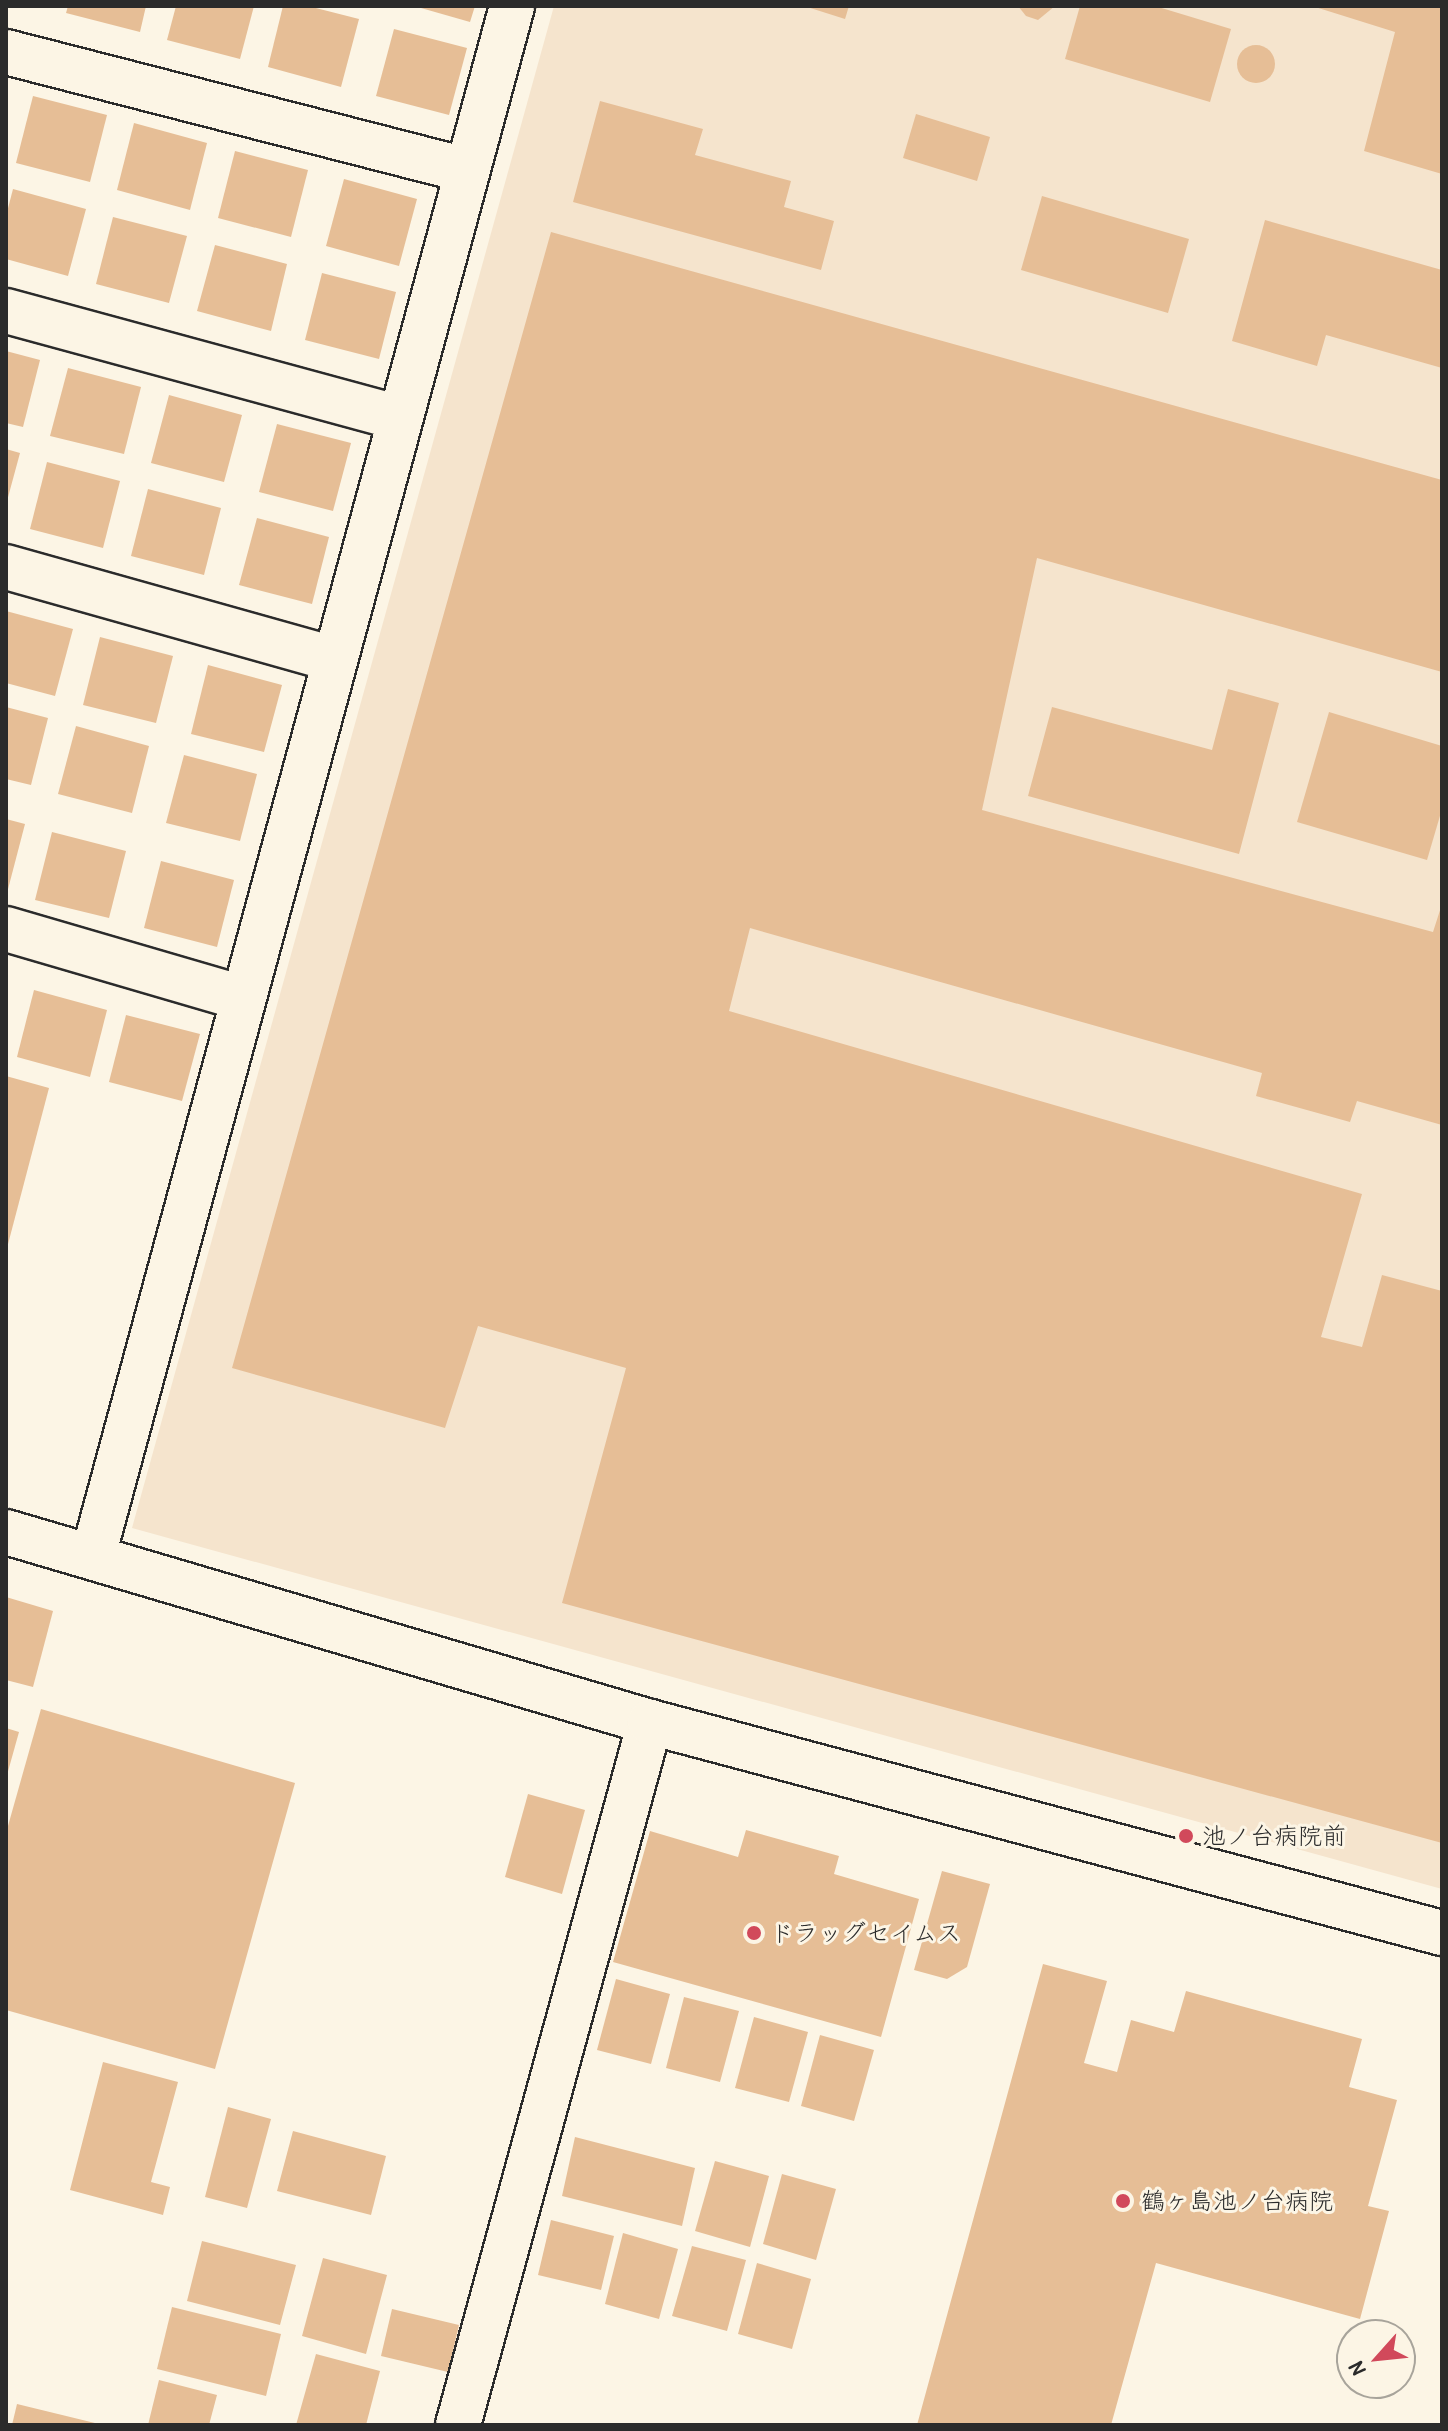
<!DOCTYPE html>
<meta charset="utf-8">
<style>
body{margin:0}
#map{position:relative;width:1448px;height:2431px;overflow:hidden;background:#fcf5e5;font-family:"Patrick Hand","Klee One",sans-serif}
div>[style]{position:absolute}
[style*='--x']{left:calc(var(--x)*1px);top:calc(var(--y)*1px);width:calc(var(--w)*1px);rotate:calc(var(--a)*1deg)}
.built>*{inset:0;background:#f5e4cd}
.building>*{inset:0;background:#e6be96}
.round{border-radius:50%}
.roads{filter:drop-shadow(2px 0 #2b2b2b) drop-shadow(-2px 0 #2b2b2b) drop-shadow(0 2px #2b2b2b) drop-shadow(0 -2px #2b2b2b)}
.street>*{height:44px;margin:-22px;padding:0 22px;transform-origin:22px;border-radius:22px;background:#fcf5e5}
.secondary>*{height:44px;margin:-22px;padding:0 22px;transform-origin:22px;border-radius:22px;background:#fcf5e5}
.dots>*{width:22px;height:22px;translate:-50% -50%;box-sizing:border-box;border:4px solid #fcf5e5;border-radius:50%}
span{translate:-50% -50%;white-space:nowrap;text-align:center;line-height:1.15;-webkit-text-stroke:6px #fcf5e5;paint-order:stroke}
.poi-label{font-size:24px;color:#2b2b2b}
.left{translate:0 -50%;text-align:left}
.frame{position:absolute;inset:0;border:8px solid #2b2b2b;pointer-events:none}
.north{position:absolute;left:1336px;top:2319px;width:80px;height:80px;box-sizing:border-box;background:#fcf5e5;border:2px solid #a8a49b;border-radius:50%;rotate:243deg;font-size:22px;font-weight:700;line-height:32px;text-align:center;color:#2b2b2b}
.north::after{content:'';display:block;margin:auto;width:28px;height:36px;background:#d1495b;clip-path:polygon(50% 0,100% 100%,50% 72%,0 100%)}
</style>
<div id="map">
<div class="built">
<div style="clip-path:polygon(554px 6px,1442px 6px,1442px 1889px,132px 1528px)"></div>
</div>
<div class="building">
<div style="clip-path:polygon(68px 6px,146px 6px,140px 32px,66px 13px)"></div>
<div style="clip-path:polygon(176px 6px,254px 6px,240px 59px,167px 40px)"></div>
<div style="clip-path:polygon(283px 6px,308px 6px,359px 19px,341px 87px,268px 67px)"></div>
<div style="clip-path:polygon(414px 6px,475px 6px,470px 22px)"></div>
<div style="clip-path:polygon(804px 6px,849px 6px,845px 19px)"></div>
<div style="clip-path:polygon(1018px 6px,1055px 6px,1038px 20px,1026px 16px)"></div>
<div style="clip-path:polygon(1080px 6px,1155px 6px,1231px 29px,1210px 102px,1065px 59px)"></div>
<div style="clip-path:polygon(1312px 6px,1442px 6px,1442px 174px,1364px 151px,1395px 32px)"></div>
<div style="clip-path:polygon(394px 29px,467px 48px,449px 115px,376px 96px)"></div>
<div class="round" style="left:1237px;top:45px;width:38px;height:38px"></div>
<div style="clip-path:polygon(33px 96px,107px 115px,90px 182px,16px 163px)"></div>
<div style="clip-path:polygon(600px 101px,703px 129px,695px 155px,791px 181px,784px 207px,834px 221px,821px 270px,573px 202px)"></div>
<div style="clip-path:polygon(916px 114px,990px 137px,977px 181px,903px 158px)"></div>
<div style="clip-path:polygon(134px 123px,207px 143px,190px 210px,117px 190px)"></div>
<div style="clip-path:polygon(235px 151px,308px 170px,291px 237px,218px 218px)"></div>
<div style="clip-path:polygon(344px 179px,417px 199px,399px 266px,326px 246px)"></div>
<div style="clip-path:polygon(13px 189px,86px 209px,68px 276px,6px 259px,6px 216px)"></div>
<div style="clip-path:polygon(1042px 196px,1189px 239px,1168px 313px,1021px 270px)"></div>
<div style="clip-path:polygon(113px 217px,187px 236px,169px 303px,96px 284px)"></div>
<div style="clip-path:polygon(1265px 220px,1442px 270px,1442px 368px,1326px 335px,1317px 366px,1232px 341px)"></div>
<div style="clip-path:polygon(551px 232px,1442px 480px,1442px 672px,1037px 558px,982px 810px,1433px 932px,1442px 904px,1442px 1125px,1357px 1101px,1350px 1122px,1256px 1096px,1262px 1073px,750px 928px,729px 1011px,1362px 1194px,1321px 1337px,1362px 1347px,1382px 1275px,1442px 1291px,1442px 1843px,562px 1603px,626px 1368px,478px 1326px,445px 1428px,232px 1368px)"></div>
<div style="clip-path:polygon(215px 245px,287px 264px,271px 331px,197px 311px)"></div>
<div style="clip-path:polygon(322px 273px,396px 292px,379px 359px,305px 340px)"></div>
<div style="clip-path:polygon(6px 351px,40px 360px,23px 427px,6px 423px)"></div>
<div style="clip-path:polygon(68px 368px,141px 387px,124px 454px,50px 436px)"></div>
<div style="clip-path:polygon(169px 395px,242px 415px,224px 482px,151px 463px)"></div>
<div style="clip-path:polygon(277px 424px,351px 443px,333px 511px,259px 492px)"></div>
<div style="clip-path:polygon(6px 449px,20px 453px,7px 501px,6px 501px)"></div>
<div style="clip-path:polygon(47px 462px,120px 481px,103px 548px,30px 529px)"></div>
<div style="clip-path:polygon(148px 489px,221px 508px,204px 575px,131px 556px)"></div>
<div style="clip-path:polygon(257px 518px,329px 537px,312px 604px,239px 585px)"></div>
<div style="clip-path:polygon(6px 611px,73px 629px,55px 696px,6px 683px)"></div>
<div style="clip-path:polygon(100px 637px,173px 656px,156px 723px,83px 705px)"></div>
<div style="clip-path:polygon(208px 665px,282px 685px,264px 752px,191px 734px)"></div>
<div style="clip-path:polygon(1228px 689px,1279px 703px,1239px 854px,1028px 796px,1052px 707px,1212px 750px)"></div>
<div style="clip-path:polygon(6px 707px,48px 718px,31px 785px,6px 779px)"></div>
<div style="clip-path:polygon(1329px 712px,1442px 746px,1442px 809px,1427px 860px,1297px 822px)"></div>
<div style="clip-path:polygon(76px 726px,149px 746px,132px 813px,58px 794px)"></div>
<div style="clip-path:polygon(184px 755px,257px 774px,240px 841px,166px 823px)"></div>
<div style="clip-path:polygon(6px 819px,25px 824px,7px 893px,6px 893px)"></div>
<div style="clip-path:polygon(52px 832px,126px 851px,109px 918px,35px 900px)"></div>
<div style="clip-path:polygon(161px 861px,234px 880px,217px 947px,144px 928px)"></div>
<div style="clip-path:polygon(34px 990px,107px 1010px,90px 1077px,17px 1057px)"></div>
<div style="clip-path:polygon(126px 1015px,200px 1034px,182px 1101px,109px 1082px)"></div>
<div style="clip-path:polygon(6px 1076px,49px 1088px,7px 1248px,6px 1248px)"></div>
<div style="clip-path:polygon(6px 1597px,53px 1611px,33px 1687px,6px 1680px)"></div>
<div style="clip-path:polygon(41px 1709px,295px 1783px,215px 2069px,6px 2010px,6px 1833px)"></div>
<div style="clip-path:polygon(6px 1728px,19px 1732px,7px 1775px,6px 1775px)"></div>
<div style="clip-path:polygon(528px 1794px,585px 1810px,562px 1894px,505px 1877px)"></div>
<div style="clip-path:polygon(746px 1830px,839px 1856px,834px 1874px,919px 1899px,881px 2037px,613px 1962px,650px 1831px,738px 1857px)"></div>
<div style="clip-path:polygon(942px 1871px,990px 1884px,967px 1967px,947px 1979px,914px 1970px)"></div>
<div style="clip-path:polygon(1043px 1964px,1107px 1981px,1084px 2063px,1117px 2072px,1131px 2020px,1174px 2032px,1186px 1991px,1362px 2039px,1349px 2087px,1397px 2100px,1368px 2206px,1389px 2211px,1360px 2319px,1156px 2263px,1111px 2425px,917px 2425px)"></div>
<div style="clip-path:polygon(616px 1979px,670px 1994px,651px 2064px,597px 2050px)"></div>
<div style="clip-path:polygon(684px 1997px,739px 2011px,720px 2082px,666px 2068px)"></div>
<div style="clip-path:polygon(754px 2017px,808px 2032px,789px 2102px,735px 2088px)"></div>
<div style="clip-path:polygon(820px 2035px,874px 2050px,854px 2121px,801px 2106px)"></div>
<div style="clip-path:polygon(103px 2062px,178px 2082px,151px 2182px,170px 2187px,163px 2215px,70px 2190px)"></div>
<div style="clip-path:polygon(228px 2107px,271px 2119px,247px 2208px,205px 2197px)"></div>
<div style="clip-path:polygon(293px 2131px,386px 2156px,371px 2215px,277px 2191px)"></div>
<div style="clip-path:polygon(575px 2137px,695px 2168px,682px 2226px,562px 2196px)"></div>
<div style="clip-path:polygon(715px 2161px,769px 2176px,750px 2247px,695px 2231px)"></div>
<div style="clip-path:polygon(782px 2174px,836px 2189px,816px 2260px,763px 2244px)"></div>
<div style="clip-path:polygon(551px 2220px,614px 2236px,601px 2290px,538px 2275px)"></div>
<div style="clip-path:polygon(623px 2233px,678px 2249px,659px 2319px,605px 2304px)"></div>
<div style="clip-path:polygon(202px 2241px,296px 2265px,280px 2325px,187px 2301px)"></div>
<div style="clip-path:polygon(692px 2246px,746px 2260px,727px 2331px,672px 2316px)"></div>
<div style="clip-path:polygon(323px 2258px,387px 2275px,366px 2354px,302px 2336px)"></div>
<div style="clip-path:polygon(757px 2263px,811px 2279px,792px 2349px,738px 2334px)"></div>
<div style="clip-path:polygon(172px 2307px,281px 2334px,266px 2396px,157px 2369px)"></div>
<div style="clip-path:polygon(392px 2309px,459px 2325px,448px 2372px,381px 2356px)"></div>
<div style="clip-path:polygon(316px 2354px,380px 2371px,366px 2425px,296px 2425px)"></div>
<div style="clip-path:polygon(159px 2380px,217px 2395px,209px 2425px,148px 2425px)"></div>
<div style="clip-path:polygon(17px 2404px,99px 2424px,99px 2425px,12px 2425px)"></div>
</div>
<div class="roads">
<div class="street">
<div style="--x:6;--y:52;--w:476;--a:14.4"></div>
<div style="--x:6;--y:311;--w:407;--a:15.2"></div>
<div style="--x:6;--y:567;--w:341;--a:15.7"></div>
<div style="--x:6;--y:929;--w:246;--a:16.3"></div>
<div style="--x:93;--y:1556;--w:1606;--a:-74.87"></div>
<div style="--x:458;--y:2425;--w:729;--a:-74.72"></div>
</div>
<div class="secondary">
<div style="--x:6;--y:1532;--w:671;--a:16.44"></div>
<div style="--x:650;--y:1722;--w:820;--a:14.92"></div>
</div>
</div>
<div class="dots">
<div style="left:1186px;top:1836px;background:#d1495b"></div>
<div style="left:754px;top:1933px;background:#d1495b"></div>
<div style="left:1123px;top:2201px;background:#d1495b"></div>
</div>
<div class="poi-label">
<span class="left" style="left:1202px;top:1836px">池ノ台病院前</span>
<span class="left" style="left:770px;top:1933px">ドラッグセイムス</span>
<span class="left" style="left:1141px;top:2201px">鶴ヶ島池ノ台病院</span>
</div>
<div class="frame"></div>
<div class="north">N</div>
</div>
